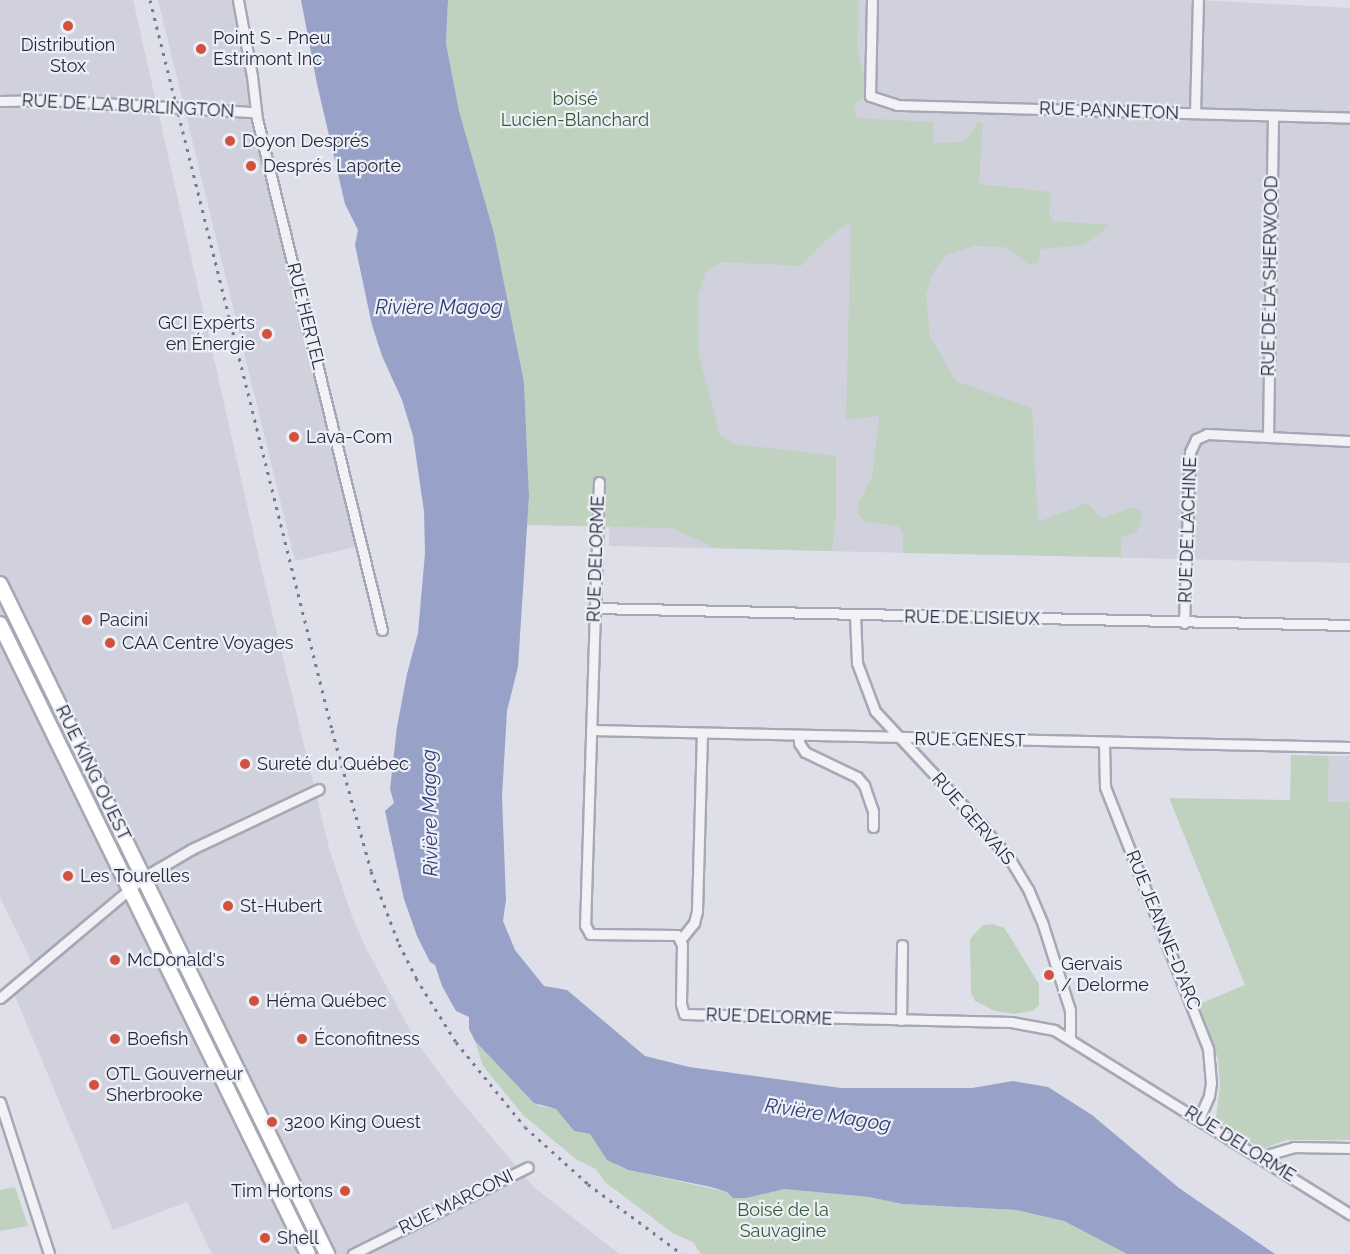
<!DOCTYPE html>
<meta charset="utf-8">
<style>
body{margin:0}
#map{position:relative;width:1350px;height:1254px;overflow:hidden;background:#dedfe8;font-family:Raleway,sans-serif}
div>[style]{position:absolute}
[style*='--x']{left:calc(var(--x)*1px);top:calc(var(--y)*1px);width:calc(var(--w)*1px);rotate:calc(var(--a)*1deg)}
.built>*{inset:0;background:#d0d1dd}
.green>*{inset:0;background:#bfd2bf}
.water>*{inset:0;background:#98a2c9}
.roads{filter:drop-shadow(2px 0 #a7a8b5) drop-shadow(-2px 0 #a7a8b5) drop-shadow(0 2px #a7a8b5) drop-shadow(0 -2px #a7a8b5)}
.minor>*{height:9px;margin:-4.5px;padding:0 4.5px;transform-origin:4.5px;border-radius:4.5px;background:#f1f1f6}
.primary>*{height:14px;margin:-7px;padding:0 7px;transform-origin:7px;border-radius:7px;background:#fff}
.rail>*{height:3px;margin-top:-1.5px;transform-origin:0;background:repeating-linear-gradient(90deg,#777a92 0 3px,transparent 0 9px)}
.dots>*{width:16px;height:16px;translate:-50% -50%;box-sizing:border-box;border:3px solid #edeff6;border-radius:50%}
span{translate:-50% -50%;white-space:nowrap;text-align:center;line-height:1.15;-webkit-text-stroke:4.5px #edeff6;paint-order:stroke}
.poi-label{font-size:18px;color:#27293f}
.left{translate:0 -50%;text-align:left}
.right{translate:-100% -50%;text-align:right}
.park-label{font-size:18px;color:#345b37}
.street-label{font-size:18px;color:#27293f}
.water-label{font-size:20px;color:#303c74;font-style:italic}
</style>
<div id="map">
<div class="built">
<div style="clip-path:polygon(0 0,133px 0,261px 567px,329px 848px,353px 919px,367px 950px,417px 1043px,455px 1094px,534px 1187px,619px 1254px,212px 1254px,187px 1202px,113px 1230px,12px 989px,35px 969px,0 897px)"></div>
<div style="clip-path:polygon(158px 0,238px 0,254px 94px,363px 545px,295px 561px)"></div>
<div style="clip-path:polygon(844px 0,1198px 0,1350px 8px,1350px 563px,609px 546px,617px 212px)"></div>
<div style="clip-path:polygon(1329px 756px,1350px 756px,1350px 802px,1328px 802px)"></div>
</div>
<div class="green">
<div style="clip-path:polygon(448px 0,859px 0,857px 48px,870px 96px,854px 103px,857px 118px,933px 122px,934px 143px,963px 142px,970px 135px,977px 123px,983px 123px,979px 184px,1051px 192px,1049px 212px,1052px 221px,1110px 225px,1085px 245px,1041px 249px,1038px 262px,1030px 265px,1004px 247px,975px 246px,946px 255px,932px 274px,926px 295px,930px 337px,956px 381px,1032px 408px,1038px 522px,1087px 503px,1102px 518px,1133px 507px,1142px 511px,1140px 523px,1137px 531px,1121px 538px,1121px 557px,903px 553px,903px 535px,898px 526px,866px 522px,857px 513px,860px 500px,872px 477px,879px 416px,846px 420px,851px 222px,830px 236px,801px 266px,722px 262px,706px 271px,698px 296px,699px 356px,720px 435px,734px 444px,836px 456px,836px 513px,832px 551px,715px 548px,672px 528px,527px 525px,529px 495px,524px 382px,494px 233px,459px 111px,446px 43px)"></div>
<div style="clip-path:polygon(1291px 755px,1329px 756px,1328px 802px,1350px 802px,1350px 1140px,1287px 1140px,1262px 1149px,1218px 1122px,1216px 1117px,1220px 1086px,1218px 1059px,1199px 1004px,1245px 985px,1169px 798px,1290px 800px)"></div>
<div style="clip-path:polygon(993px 924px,1004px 928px,1009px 935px,1039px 984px,1039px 1005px,1032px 1011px,1013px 1014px,995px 1011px,975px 1001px,971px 993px,970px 939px,983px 925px)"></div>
<div style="clip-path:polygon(475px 1041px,539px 1106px,556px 1109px,574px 1131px,590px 1134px,602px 1152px,618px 1166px,628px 1170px,727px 1192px,784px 1189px,869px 1197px,902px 1204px,1016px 1210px,1064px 1221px,1127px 1254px,701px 1254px,693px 1242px,674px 1234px,605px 1182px,596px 1169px,576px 1159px,523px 1115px,483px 1066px)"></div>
<div style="clip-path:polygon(15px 1187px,28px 1226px,0 1231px,0 1190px)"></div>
</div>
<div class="water">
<div style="clip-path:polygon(301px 0,448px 0,446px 43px,459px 111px,494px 233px,524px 382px,529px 496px,518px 667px,507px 711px,502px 797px,506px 900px,503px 921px,515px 950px,544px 986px,567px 990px,645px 1056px,689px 1067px,841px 1088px,972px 1088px,1013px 1081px,1048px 1087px,1092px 1115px,1179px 1188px,1275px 1254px,1127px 1254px,1064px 1221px,1016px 1210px,902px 1204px,869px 1197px,784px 1189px,746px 1198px,733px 1198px,727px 1192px,711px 1187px,628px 1170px,607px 1160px,590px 1134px,574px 1131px,556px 1109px,534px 1103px,475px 1041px,469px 1029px,469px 1017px,456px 1011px,442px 986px,435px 965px,430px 962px,417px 936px,404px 899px,385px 811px,394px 803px,390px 789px,397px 727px,407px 674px,418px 633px,425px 553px,424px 511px,413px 436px,402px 400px,382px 356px,372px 325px,355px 245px,358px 230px,345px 204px,317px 84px)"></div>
</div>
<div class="roads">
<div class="minor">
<div style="--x:238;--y:0;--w:77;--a:79.6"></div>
<div style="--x:252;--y:76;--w:43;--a:83.4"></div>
<div style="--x:257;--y:119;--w:526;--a:76.25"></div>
<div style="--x:872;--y:0;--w:96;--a:91.2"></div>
<div style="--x:870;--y:96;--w:28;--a:18"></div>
<div style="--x:897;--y:105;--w:453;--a:1.6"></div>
<div style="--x:0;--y:101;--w:50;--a:-1.1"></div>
<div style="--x:50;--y:100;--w:205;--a:3.4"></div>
<div style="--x:1195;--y:113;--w:113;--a:-88.5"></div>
<div style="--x:1268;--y:436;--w:320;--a:-89.1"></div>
<div style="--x:599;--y:482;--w:443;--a:91.8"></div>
<div style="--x:585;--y:925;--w:10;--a:61"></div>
<div style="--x:590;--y:934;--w:87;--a:0.7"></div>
<div style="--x:677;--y:935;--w:11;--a:63"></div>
<div style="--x:682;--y:945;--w:59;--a:91"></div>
<div style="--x:681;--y:1004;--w:10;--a:73"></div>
<div style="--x:684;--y:1014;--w:327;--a:1.4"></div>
<div style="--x:1011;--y:1022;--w:44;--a:10.5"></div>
<div style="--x:1054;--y:1030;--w:349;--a:31.9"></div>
<div style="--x:594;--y:608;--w:756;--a:1.29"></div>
<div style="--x:855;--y:615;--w:48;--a:87.6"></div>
<div style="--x:857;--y:663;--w:51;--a:69.4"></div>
<div style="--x:875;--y:711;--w:158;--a:47"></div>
<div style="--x:983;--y:827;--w:44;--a:50.5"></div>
<div style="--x:1011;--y:861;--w:33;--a:59"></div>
<div style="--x:1028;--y:889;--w:39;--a:67"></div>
<div style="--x:1043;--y:925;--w:89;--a:72.4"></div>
<div style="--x:1070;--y:1010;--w:27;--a:90"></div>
<div style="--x:1184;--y:623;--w:171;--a:-88"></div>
<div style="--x:1190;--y:452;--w:14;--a:-65"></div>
<div style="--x:1196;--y:439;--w:12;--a:-24"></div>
<div style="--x:1207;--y:434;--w:143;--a:2.8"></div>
<div style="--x:591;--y:730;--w:759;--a:1.28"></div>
<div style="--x:799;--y:735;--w:8;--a:90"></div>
<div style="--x:799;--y:743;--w:11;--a:56"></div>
<div style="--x:805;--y:752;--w:58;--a:25.7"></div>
<div style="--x:857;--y:777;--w:11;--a:49"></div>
<div style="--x:864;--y:785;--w:28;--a:71"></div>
<div style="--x:873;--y:811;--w:16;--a:90"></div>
<div style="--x:1104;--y:743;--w:44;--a:88.7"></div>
<div style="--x:1105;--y:787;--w:282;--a:68.5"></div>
<div style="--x:1208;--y:1049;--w:34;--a:85"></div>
<div style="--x:1211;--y:1083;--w:13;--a:99"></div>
<div style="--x:1209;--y:1096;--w:24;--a:114"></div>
<div style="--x:681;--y:939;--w:21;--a:-51"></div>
<div style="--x:694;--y:923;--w:12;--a:-76"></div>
<div style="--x:697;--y:911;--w:177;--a:-88.4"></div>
<div style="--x:0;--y:998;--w:188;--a:-40"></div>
<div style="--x:144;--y:877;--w:56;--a:-30.3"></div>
<div style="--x:192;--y:849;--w:140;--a:-25.3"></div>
<div style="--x:901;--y:1020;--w:75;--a:-89.2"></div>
<div style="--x:0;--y:1102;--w:160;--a:72.1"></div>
<div style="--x:1265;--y:1160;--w:8;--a:-50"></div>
<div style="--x:1270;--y:1154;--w:25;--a:-16"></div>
<div style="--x:1294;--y:1147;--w:56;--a:1"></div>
<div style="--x:353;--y:1254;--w:195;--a:-26.4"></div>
</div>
<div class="primary">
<div style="--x:0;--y:584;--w:746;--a:63.98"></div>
<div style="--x:0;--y:624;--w:701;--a:63.95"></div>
</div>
</div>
<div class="rail">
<div style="--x:150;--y:0;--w:752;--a:76"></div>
<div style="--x:332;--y:730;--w:146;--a:74.5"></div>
<div style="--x:371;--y:871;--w:78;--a:69"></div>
<div style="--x:399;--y:944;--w:38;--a:63"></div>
<div style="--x:416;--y:978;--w:75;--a:58"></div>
<div style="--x:456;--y:1042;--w:109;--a:50.9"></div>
<div style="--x:525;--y:1127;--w:85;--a:42.1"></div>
<div style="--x:588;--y:1184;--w:117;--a:36.7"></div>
</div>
<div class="dots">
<div style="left:68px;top:26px;background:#d1513f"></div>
<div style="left:201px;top:49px;background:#d1513f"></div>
<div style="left:230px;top:141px;background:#d1513f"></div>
<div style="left:251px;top:166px;background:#d1513f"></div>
<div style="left:267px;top:334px;background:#d1513f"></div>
<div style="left:294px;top:437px;background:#d1513f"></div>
<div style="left:87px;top:620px;background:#d1513f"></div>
<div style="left:110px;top:643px;background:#d1513f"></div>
<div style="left:245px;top:764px;background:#d1513f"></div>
<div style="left:68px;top:876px;background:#d1513f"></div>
<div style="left:228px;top:906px;background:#d1513f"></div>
<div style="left:115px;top:960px;background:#d1513f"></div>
<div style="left:1049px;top:975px;background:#d1513f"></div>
<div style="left:254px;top:1001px;background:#d1513f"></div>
<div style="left:115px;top:1039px;background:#d1513f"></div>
<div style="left:302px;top:1039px;background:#d1513f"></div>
<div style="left:94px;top:1085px;background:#d1513f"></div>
<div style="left:272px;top:1122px;background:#d1513f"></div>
<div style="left:345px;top:1191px;background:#d1513f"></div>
<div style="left:265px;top:1238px;background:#d1513f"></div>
</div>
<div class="poi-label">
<span class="left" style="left:213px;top:49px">Point S - Pneu<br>Estrimont Inc</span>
<span style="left:68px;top:56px">Distribution<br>Stox</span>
<span class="left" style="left:242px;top:141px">Doyon Després</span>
<span class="left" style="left:263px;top:166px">Després Laporte</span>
<span class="right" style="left:255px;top:334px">GCI Experts<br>en Énergie</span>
<span class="left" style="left:306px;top:437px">Lava-Com</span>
<span class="left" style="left:99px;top:620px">Pacini</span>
<span class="left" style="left:122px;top:643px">CAA Centre Voyages</span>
<span class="left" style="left:257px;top:764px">Sureté du Québec</span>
<span class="left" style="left:80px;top:876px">Les Tourelles</span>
<span class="left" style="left:240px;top:906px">St-Hubert</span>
<span class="left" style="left:127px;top:960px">McDonald's</span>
<span class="left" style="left:1061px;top:975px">Gervais<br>/ Delorme</span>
<span class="left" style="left:266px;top:1001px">Héma Québec</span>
<span class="left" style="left:127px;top:1039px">Boefish</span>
<span class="left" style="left:314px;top:1039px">Éconofitness</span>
<span class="left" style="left:106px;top:1085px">OTL Gouverneur<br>Sherbrooke</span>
<span class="left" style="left:284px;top:1122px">3200 King Ouest</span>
<span class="right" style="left:333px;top:1191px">Tim Hortons</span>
<span class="left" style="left:277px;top:1238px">Shell</span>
</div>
<div class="park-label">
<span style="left:575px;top:110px">boisé<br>Lucien-Blanchard</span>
<span style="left:783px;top:1221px">Boisé de la<br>Sauvagine</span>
</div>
<div class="street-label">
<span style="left:128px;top:106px;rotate:3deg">RUE DE LA BURLINGTON</span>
<span style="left:1109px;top:111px;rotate:2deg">RUE PANNETON</span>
<span style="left:1270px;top:276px;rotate:-89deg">RUE DE LA SHERWOOD</span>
<span style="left:306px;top:316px;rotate:76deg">RUE HERTEL</span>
<span style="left:1188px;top:530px;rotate:-88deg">RUE DE LACHINE</span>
<span style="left:596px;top:559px;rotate:-88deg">RUE DELORME</span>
<span style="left:972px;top:618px;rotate:1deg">RUE DE LISIEUX</span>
<span style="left:970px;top:740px;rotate:1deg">RUE GENEST</span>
<span style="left:93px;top:773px;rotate:64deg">RUE KING OUEST</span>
<span style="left:973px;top:819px;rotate:49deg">RUE GERVAIS</span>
<span style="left:1163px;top:930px;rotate:68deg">RUE JEANNE-D'ARC</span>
<span style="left:769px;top:1017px;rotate:2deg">RUE DELORME</span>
<span style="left:1240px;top:1144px;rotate:32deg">RUE DELORME</span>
<span style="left:456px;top:1202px;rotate:-26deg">RUE MARCONI</span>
</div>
<div class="water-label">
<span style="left:439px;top:307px">Rivière Magog</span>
<span style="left:430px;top:813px;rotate:-91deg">Rivière Magog</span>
<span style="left:828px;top:1115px;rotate:9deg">Rivière Magog</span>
</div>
</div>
